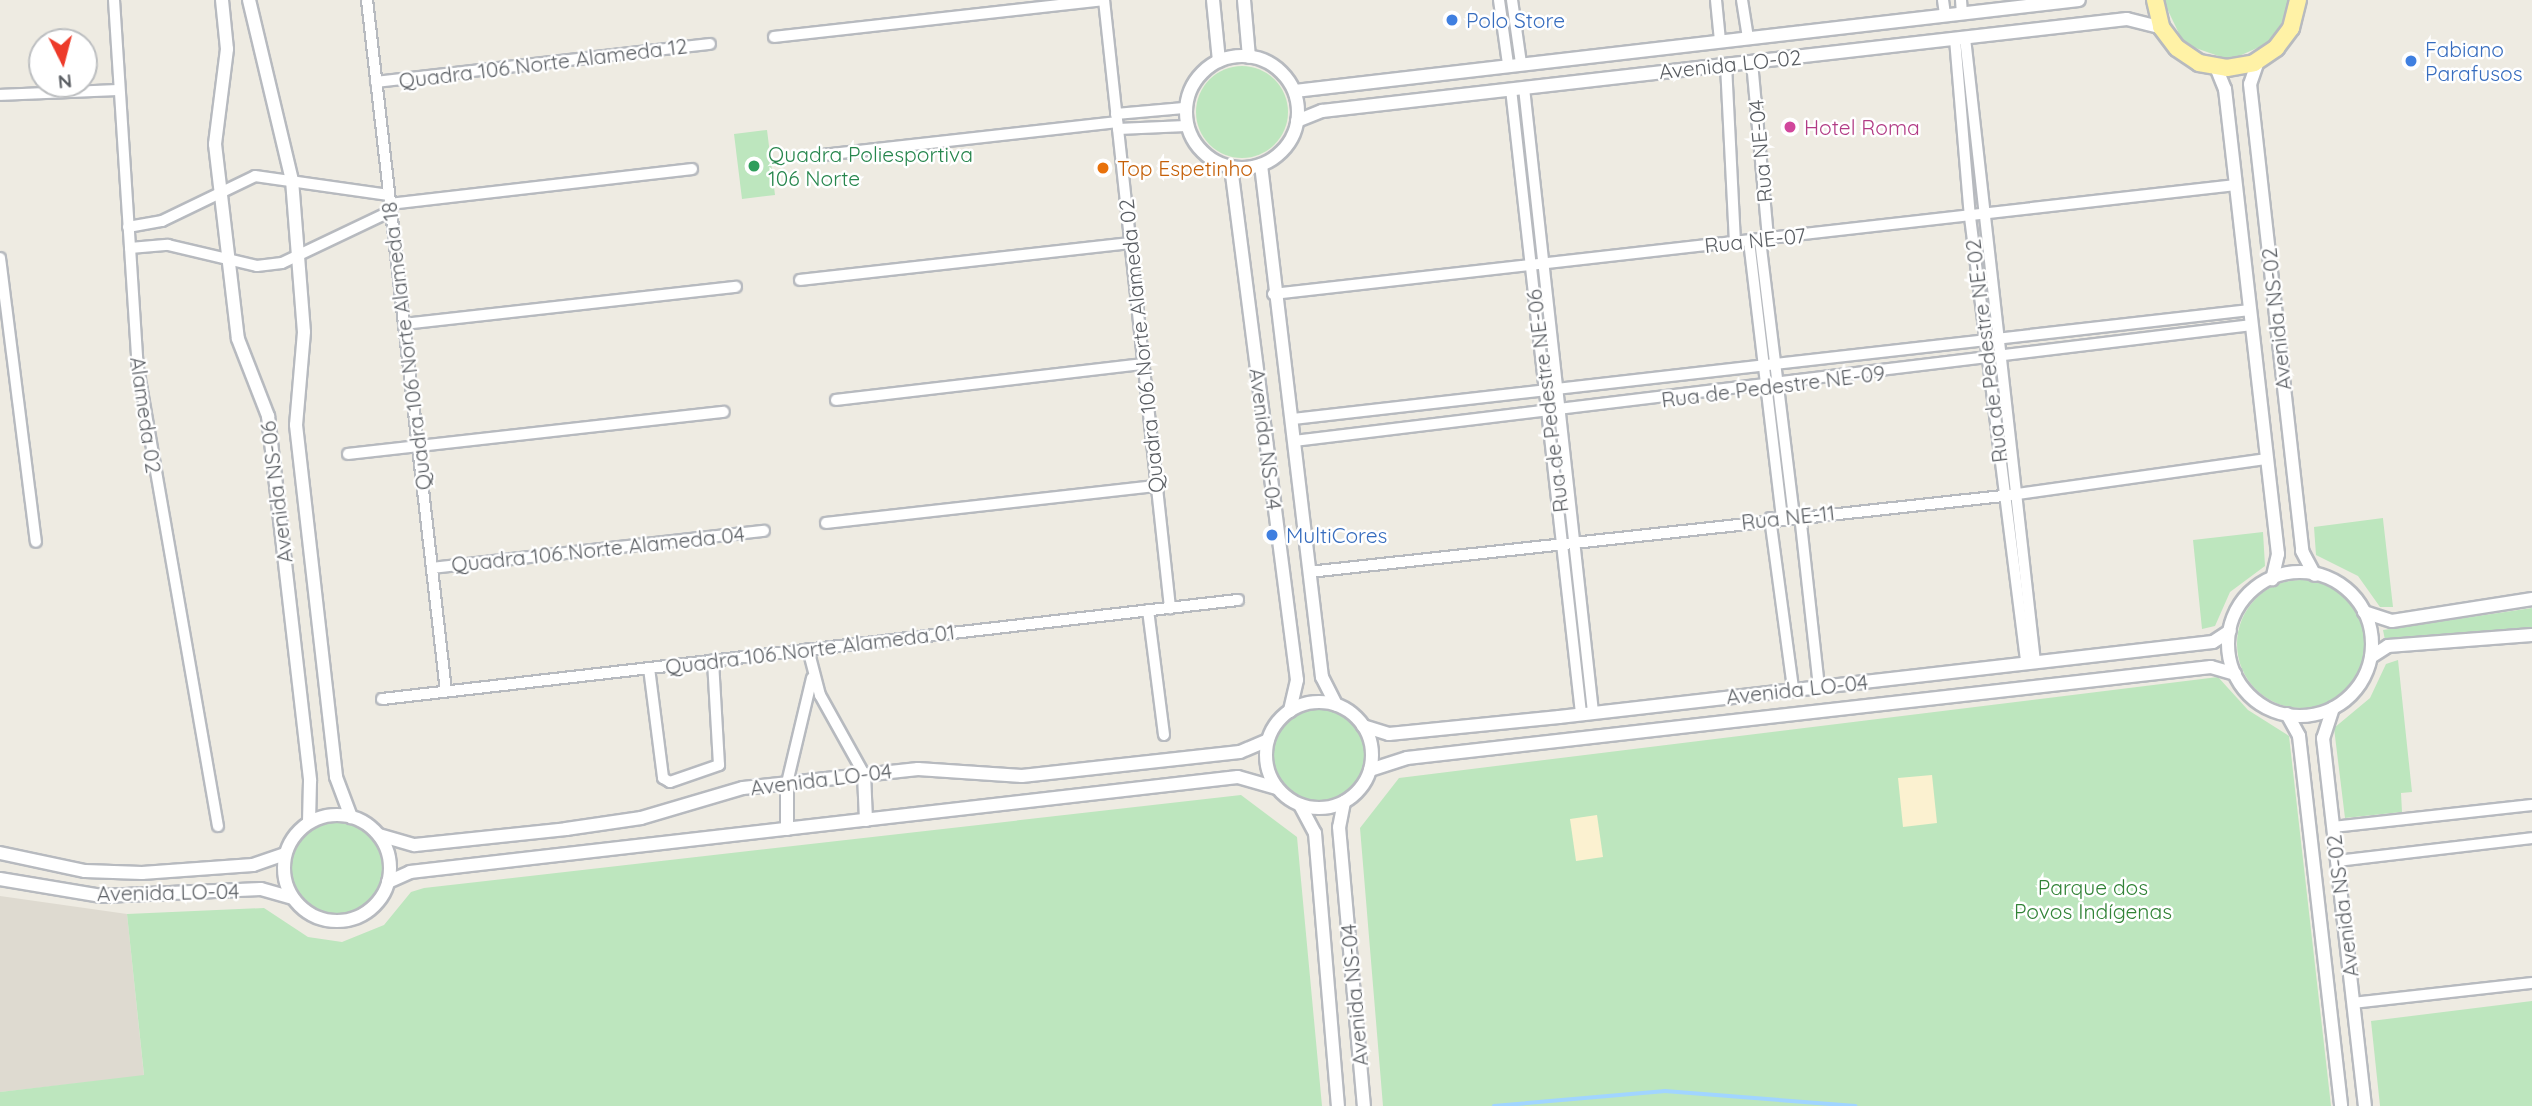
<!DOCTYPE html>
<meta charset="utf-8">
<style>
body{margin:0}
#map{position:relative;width:2532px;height:1106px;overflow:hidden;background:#eeebe2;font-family:Quicksand,sans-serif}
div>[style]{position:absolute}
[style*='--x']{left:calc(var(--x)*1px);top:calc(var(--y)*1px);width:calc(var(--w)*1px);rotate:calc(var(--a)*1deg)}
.education>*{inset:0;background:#dedad0}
.green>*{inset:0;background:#bde6be}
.round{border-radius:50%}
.sand>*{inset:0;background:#fbf1d0}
.stream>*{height:3.5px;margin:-1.75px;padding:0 1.75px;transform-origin:1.75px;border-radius:1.75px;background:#a1d5ff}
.roads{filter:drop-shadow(2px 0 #b7babf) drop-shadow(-2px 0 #b7babf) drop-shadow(0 2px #b7babf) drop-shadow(0 -2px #b7babf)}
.minor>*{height:10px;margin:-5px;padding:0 5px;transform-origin:5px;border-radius:5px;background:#fff}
.tertiary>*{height:12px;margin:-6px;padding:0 6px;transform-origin:6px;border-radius:6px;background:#fff}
.tertiary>.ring{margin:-6px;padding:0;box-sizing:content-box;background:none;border:12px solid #fff;border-radius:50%}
.primary>*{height:16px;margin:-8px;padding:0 8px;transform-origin:8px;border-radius:8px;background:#fff2a6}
.dots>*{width:19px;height:19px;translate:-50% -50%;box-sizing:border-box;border:4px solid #fff;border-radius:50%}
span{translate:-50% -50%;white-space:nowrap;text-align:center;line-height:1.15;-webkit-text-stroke:5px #fff;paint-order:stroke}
.shop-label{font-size:21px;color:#366cbe}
.left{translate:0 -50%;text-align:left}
.street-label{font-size:21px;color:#5a5e63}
.hotel-label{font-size:21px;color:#b23c85}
.leisure-label{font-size:21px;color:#27864d}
.food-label{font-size:21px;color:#c56008}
.park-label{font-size:21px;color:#328337}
.north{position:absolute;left:28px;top:28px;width:70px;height:70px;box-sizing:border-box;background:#fff;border:2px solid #bdbfc1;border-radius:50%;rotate:174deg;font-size:19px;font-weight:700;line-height:28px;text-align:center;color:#5a5e63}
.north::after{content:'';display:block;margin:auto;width:24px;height:32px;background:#ed3a29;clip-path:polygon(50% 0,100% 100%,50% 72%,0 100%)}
</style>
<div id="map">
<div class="education">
<div style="clip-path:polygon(0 896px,127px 914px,144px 1076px,0 1092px)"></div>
</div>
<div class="green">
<div style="clip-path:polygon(2163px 0,2292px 0,2273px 41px,2230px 60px,2184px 44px)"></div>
<div class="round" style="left:1196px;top:66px;width:92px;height:92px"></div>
<div style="clip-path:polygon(767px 130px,775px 195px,742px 199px,734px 134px)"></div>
<div style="clip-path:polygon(2383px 518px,2383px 519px,2393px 607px,2380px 607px,2358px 576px,2316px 555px,2314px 527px)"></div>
<div style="clip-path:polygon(2263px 532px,2265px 566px,2230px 592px,2215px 626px,2202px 629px,2193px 540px)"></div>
<div class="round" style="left:2237px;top:580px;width:128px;height:128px"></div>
<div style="clip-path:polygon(2532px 608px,2532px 627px,2385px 640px,2383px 630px)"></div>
<div style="clip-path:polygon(2398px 660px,2412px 792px,2401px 793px,2402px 812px,2345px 818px,2334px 728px,2370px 698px,2386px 664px)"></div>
<div style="clip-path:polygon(2218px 677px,2248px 710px,2289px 736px,2331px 1106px,1383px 1106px,1360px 828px,1399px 778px)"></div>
<div class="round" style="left:1273px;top:709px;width:92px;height:92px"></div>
<div style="clip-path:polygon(1241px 795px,1297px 837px,1322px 1106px,0 1106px,0 1092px,144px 1075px,127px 914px,264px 908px,308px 937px,342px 942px,384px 925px,411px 892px,424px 888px)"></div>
<div class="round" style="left:290px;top:822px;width:92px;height:92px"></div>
<div style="clip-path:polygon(2532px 1001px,2532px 1106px,2380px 1106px,2371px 1021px)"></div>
</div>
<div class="sand">
<div style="clip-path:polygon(1932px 775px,1937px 823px,1903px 827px,1898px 778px)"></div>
<div style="clip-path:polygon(1597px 815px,1603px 857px,1576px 861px,1570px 819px)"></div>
</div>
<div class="stream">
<div style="--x:1494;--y:1106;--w:172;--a:-5"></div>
<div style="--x:1665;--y:1091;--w:191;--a:4.5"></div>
</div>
<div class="roads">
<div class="minor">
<div style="--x:114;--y:0;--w:369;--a:86.3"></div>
<div style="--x:138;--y:368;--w:465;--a:80.1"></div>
<div style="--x:367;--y:0;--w:696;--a:83.48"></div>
<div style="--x:1104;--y:0;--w:612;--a:83.8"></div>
<div style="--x:1499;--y:0;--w:65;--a:82"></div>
<div style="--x:1512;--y:0;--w:64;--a:81.9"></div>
<div style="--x:1716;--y:0;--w:41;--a:84.4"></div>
<div style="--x:1742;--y:0;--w:37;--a:81"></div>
<div style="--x:1943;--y:0;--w:15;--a:82"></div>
<div style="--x:1961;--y:0;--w:13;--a:86"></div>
<div style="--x:774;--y:37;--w:332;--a:-6.4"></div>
<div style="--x:1965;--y:38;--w:628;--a:83.6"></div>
<div style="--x:1955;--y:39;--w:179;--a:85.2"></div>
<div style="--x:1970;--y:217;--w:450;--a:82.8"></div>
<div style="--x:1752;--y:62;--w:178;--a:84.8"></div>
<div style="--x:1726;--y:65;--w:177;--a:87.1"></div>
<div style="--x:376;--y:82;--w:336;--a:-6.5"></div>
<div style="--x:1524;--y:88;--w:628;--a:83.69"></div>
<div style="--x:1511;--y:89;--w:628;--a:83.6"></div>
<div style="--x:0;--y:95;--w:119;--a:-2.4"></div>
<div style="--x:1116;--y:114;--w:68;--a:-5"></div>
<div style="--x:1118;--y:129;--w:68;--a:-2.5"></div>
<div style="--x:823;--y:155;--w:296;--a:-6.4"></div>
<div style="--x:390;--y:204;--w:304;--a:-6.6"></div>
<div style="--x:128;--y:227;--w:35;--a:-10"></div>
<div style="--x:162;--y:221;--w:103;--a:-25.8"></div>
<div style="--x:255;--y:176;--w:135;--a:8.1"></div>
<div style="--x:1760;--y:240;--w:278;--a:83"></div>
<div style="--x:1749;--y:241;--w:278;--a:83.2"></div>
<div style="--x:130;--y:248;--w:38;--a:-5"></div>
<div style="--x:168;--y:245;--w:91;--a:13.3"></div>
<div style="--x:257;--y:266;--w:25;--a:-7"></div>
<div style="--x:282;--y:263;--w:121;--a:-25.5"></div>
<div style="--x:0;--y:258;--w:286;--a:82.8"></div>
<div style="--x:800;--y:280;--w:332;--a:-6.4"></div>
<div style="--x:1273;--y:294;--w:969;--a:-6.46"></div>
<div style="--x:404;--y:324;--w:334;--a:-6.4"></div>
<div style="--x:836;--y:400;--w:309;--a:-6.7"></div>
<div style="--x:1293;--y:419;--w:963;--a:-6.5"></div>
<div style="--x:1294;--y:441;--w:965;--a:-6.9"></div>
<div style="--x:348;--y:454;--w:378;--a:-6.4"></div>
<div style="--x:1800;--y:515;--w:172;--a:83.7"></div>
<div style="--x:1770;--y:518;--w:173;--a:82.3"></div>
<div style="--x:826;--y:523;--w:333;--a:-6.4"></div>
<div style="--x:432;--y:568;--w:334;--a:-6.4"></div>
<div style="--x:1309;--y:572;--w:698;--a:-6.25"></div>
<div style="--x:2003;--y:496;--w:267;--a:-8"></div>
<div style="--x:1148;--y:610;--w:126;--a:82.7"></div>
<div style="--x:808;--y:649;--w:48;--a:75.4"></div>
<div style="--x:820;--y:695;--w:90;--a:60.9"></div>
<div style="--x:649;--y:668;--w:111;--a:82.7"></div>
<div style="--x:663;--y:778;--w:8;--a:30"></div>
<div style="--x:670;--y:782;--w:52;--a:-19.1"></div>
<div style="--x:719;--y:765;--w:105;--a:-93.3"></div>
<div style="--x:382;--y:699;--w:862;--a:-6.6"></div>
<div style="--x:787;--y:783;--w:108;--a:-76.6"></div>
<div style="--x:2333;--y:827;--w:200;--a:-6.3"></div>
<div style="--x:2337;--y:861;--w:196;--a:-6.7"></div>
<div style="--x:2353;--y:1003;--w:180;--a:-6.4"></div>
</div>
<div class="tertiary">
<div style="--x:222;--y:0;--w:49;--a:84.2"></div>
<div style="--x:227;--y:49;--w:96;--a:97.2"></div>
<div style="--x:215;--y:144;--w:196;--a:83.3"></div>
<div style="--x:238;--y:339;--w:83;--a:68.7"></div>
<div style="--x:268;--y:416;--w:367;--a:83.4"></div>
<div style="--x:310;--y:781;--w:41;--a:91.4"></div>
<div style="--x:249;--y:0;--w:185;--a:76.6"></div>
<div style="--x:292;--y:180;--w:152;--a:85.5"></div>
<div style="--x:304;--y:332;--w:93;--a:94.9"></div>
<div style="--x:296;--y:425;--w:354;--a:83.5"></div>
<div style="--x:336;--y:777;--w:43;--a:69.4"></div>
<div style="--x:1213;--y:0;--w:61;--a:84.4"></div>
<div style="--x:1244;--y:0;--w:57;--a:85"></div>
<div class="ring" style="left:1186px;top:56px;width:100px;height:100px"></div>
<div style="--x:2258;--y:61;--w:24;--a:109"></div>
<div style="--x:2250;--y:84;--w:470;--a:83.6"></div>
<div style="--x:2302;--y:551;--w:27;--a:62"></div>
<div style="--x:2216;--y:67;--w:24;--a:68"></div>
<div style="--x:2225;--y:89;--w:468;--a:83.5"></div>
<div style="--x:2278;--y:554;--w:26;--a:103"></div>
<div style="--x:1295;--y:91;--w:789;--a:-6.62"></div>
<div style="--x:1297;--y:121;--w:27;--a:-22"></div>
<div style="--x:1322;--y:111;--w:810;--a:-6.52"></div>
<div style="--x:2127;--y:19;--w:36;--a:14"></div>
<div style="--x:1261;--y:165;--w:516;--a:83.21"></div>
<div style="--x:1322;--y:677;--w:31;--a:63"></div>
<div style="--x:1231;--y:167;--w:517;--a:82.67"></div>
<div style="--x:1297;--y:680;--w:32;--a:103"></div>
<div class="ring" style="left:2228px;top:572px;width:132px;height:132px"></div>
<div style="--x:2364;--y:612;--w:29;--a:18"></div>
<div style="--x:2392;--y:621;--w:142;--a:-8.9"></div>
<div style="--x:2371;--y:657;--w:20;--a:-33"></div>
<div style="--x:2388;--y:646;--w:144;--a:-4.4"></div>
<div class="ring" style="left:1266px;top:702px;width:94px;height:94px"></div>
<div style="--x:2333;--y:708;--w:32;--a:108"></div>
<div style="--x:2323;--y:738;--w:370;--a:83.5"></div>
<div style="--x:2287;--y:714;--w:25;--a:61"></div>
<div style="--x:2299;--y:736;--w:372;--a:83.5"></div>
<div style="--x:1363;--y:726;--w:27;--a:17"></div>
<div style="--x:1389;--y:734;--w:171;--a:-5.7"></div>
<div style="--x:1559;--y:717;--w:658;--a:-6.54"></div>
<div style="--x:2213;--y:642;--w:20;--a:-33"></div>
<div style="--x:1370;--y:770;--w:39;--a:-18"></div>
<div style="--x:1407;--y:758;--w:809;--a:-6.46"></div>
<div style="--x:2211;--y:667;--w:25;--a:16"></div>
<div style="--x:864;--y:774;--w:46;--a:87.5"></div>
<div style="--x:787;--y:783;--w:46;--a:90"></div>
<div style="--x:1344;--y:802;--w:25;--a:101"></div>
<div style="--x:1339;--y:827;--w:280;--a:84.9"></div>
<div style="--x:1300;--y:805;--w:32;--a:62"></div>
<div style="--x:1315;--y:833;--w:274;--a:85.2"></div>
<div class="ring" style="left:284px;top:815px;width:94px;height:94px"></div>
<div style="--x:379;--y:835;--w:37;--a:16"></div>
<div style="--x:415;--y:845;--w:152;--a:-6"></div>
<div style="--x:566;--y:829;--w:76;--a:-8.3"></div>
<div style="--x:641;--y:818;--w:106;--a:-16.4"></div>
<div style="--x:743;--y:788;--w:176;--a:-6.2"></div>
<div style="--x:918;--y:769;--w:104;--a:3.9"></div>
<div style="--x:1022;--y:776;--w:219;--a:-6.3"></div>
<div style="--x:1240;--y:752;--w:30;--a:-23"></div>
<div style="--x:0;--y:853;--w:87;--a:12"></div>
<div style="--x:85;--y:871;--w:57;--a:2"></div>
<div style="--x:142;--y:873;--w:111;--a:-4.1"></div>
<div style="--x:253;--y:865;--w:34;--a:-19"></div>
<div style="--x:0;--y:879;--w:103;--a:9.5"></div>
<div style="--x:102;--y:896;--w:159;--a:-2.5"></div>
<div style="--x:261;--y:889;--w:33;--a:16"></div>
<div style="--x:388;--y:882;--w:24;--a:-24"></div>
<div style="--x:410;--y:872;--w:833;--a:-6.55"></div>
<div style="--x:1238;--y:777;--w:40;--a:16"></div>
</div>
<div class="primary">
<div style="--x:2155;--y:0;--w:28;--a:77"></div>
<div style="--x:2161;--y:27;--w:26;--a:53"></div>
<div style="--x:2177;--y:48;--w:27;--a:34"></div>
<div style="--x:2199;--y:63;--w:28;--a:10"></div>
<div style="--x:2227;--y:68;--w:27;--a:-10"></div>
<div style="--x:2254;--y:63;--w:27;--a:-34"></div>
<div style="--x:2276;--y:48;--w:25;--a:-53"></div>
<div style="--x:2291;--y:28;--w:29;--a:-76"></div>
</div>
</div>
<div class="dots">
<div style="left:1452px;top:20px;background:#3f7fe0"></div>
<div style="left:2411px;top:61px;background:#3f7fe0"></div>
<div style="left:1790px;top:127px;background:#d1479c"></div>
<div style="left:754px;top:166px;background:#2e9e5b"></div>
<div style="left:1103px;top:168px;background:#e8710a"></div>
<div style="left:1272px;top:535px;background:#3f7fe0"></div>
</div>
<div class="shop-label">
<span class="left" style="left:1466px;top:20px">Polo Store</span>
<span class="left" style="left:2425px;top:61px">Fabiano<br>Parafusos</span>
<span class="left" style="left:1286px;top:535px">MultiCores</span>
</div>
<div class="street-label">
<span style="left:543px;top:63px;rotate:-7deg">Quadra 106 Norte Alameda 12</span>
<span style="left:1730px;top:64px;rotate:-6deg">Avenida LO-02</span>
<span style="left:1760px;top:151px;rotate:-95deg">Rua NE-04</span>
<span style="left:1755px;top:240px;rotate:-6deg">Rua NE-07</span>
<span style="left:2276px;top:319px;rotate:-96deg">Avenida NS-02</span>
<span style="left:406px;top:346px;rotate:-97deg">Quadra 106 Norte Alameda 18</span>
<span style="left:1141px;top:346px;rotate:-96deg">Quadra 106 Norte Alameda 02</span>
<span style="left:1986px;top:351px;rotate:-97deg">Rua de Pedestre NE-02</span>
<span style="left:1773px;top:386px;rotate:-7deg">Rua de Pedestre NE-09</span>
<span style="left:1547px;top:401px;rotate:-97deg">Rua de Pedestre NE-06</span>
<span style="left:146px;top:415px;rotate:82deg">Alameda 02</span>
<span style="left:1266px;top:439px;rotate:83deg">Avenida NS-04</span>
<span style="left:276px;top:492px;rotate:-97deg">Avenida NS-06</span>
<span style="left:1788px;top:517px;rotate:-6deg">Rua NE-11</span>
<span style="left:598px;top:549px;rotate:-6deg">Quadra 106 Norte Alameda 04</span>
<span style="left:810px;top:649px;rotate:-7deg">Quadra 106 Norte Alameda 01</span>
<span style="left:1797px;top:689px;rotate:-6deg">Avenida LO-04</span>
<span style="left:821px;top:779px;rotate:-7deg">Avenida LO-04</span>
<span style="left:168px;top:892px;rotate:-1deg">Avenida LO-04</span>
<span style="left:2342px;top:906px;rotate:-97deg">Avenida NS-02</span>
<span style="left:1354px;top:995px;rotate:-95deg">Avenida NS-04</span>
</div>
<div class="hotel-label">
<span class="left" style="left:1804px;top:127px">Hotel Roma</span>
</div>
<div class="leisure-label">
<span class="left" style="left:768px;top:166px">Quadra Poliesportiva<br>106 Norte</span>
</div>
<div class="food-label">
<span class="left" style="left:1117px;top:168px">Top Espetinho</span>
</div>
<div class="park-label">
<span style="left:2093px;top:899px">Parque dos<br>Povos Indígenas</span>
</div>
<div class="north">N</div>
</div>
